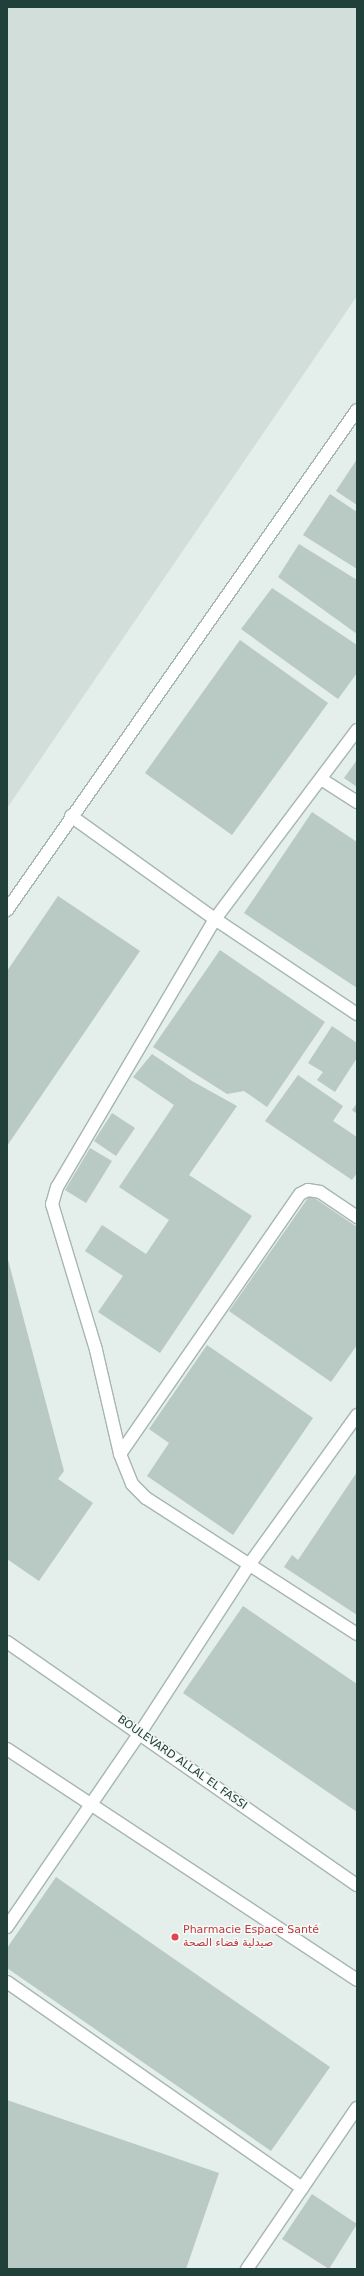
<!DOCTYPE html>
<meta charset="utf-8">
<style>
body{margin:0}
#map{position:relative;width:364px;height:2276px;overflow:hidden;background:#e4eeea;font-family:"DejaVu Sans","Noto Naskh Arabic",sans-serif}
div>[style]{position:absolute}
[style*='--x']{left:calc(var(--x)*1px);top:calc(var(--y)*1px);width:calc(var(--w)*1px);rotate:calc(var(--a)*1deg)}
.built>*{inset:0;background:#d2ded9}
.building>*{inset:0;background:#b9c9c3}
.roads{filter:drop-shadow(1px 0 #a6b6b2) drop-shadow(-1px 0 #a6b6b2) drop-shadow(0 1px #a6b6b2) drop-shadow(0 -1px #a6b6b2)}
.street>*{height:12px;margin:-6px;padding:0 6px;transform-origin:6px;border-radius:6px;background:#fff}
.secondary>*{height:12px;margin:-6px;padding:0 6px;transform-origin:6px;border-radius:6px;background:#fff}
.dots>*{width:11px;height:11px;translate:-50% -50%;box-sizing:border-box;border:2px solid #f5faf7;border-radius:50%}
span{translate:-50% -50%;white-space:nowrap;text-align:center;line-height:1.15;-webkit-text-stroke:3px #f5faf7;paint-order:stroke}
.street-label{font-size:11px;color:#22403a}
.health-label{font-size:11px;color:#be3a42}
.left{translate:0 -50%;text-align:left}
.frame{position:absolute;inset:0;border:8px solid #22403a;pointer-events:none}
</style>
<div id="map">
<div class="built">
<div style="clip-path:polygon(7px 7px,357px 7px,357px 296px,7px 808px)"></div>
</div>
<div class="building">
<div style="clip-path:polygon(357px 459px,357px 505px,336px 491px)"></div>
<div style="clip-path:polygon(330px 494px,357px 512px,357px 569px,303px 535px)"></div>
<div style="clip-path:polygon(299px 544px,357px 580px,357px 634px,278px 577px)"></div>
<div style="clip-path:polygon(272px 588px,357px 645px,357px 673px,338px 699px,241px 629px)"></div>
<div style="clip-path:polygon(240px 640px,328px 703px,232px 835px,145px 773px)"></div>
<div style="clip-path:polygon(357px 760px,357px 787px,344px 778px)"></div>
<div style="clip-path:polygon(312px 812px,357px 842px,357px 988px,244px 913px)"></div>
<div style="clip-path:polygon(58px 896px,140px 951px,7px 1146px,7px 971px)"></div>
<div style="clip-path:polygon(220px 950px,325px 1022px,267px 1107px,244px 1091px,227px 1094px,153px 1047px)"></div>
<div style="clip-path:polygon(332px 1026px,357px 1043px,357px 1058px,335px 1092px,317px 1080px,323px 1072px,308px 1063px)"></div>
<div style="clip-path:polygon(152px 1054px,192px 1081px,237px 1106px,189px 1175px,252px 1216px,160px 1353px,98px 1312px,123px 1276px,85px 1251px,102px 1225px,146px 1254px,169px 1220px,119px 1187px,174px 1105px,133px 1077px)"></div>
<div style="clip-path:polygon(298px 1075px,343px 1106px,333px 1121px,357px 1137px,357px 1173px,352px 1180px,265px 1121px)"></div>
<div style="clip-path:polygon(357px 1103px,357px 1114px,352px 1110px)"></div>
<div style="clip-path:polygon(112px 1113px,135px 1128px,116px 1156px,94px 1141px)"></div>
<div style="clip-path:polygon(90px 1148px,112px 1161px,86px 1203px,65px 1190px)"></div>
<div style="clip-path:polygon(310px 1195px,357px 1227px,357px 1345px,331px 1382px,229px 1311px)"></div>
<div style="clip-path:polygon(7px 1256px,64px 1471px,58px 1479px,93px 1503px,39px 1581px,7px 1559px)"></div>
<div style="clip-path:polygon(207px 1345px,313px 1418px,233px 1535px,147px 1476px,169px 1443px,149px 1429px)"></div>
<div style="clip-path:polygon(357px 1472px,357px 1615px,284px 1567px,292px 1555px,298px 1560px)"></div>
<div style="clip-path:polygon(243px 1606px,357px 1684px,357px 1812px,183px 1693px)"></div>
<div style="clip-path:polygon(56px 1877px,330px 2067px,271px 2151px,7px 1968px,7px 1948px)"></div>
<div style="clip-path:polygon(7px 2100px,219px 2173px,186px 2269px,7px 2269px)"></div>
<div style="clip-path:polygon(312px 2194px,357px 2224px,329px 2269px,282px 2239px)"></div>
</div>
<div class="roads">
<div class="street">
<div style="--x:357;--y:730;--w:236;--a:126.9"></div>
<div style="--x:215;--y:919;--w:311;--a:120.5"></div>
<div style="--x:57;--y:1187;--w:18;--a:106"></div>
<div style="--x:52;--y:1204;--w:152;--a:73.2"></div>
<div style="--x:96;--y:1350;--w:107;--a:77"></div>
<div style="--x:120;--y:1454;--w:32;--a:68"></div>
<div style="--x:132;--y:1484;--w:20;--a:45"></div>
<div style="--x:146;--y:1498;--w:251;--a:32.8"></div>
<div style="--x:321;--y:779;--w:43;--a:32.6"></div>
<div style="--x:71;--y:816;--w:177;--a:35.6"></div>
<div style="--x:215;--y:919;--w:171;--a:33.8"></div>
<div style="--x:120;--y:1454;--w:316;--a:-55.3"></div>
<div style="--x:300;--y:1194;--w:9;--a:-27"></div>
<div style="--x:308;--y:1190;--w:12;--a:9"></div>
<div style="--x:320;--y:1192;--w:45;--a:34"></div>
<div style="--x:7;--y:1927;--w:235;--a:-55.6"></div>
<div style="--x:140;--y:1733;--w:200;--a:-57"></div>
<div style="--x:249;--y:1565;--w:185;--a:-54.2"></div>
<div style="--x:7;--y:1982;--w:360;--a:34.9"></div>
<div style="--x:247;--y:2269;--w:195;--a:-55.7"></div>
</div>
<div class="secondary">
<div style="--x:7;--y:910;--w:610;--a:-55.01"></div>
<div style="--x:7;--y:1642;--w:426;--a:34.8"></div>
<div style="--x:7;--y:1749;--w:419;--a:33.4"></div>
</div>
</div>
<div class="dots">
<div style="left:175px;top:1937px;background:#e0444e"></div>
</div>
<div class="street-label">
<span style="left:182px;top:1763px;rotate:35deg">BOULEVARD ALLAL EL FASSI</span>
</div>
<div class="health-label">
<span class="left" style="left:183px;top:1937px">Pharmacie Espace Santé<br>صيدلية فضاء الصحة</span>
</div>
<div class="frame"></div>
</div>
